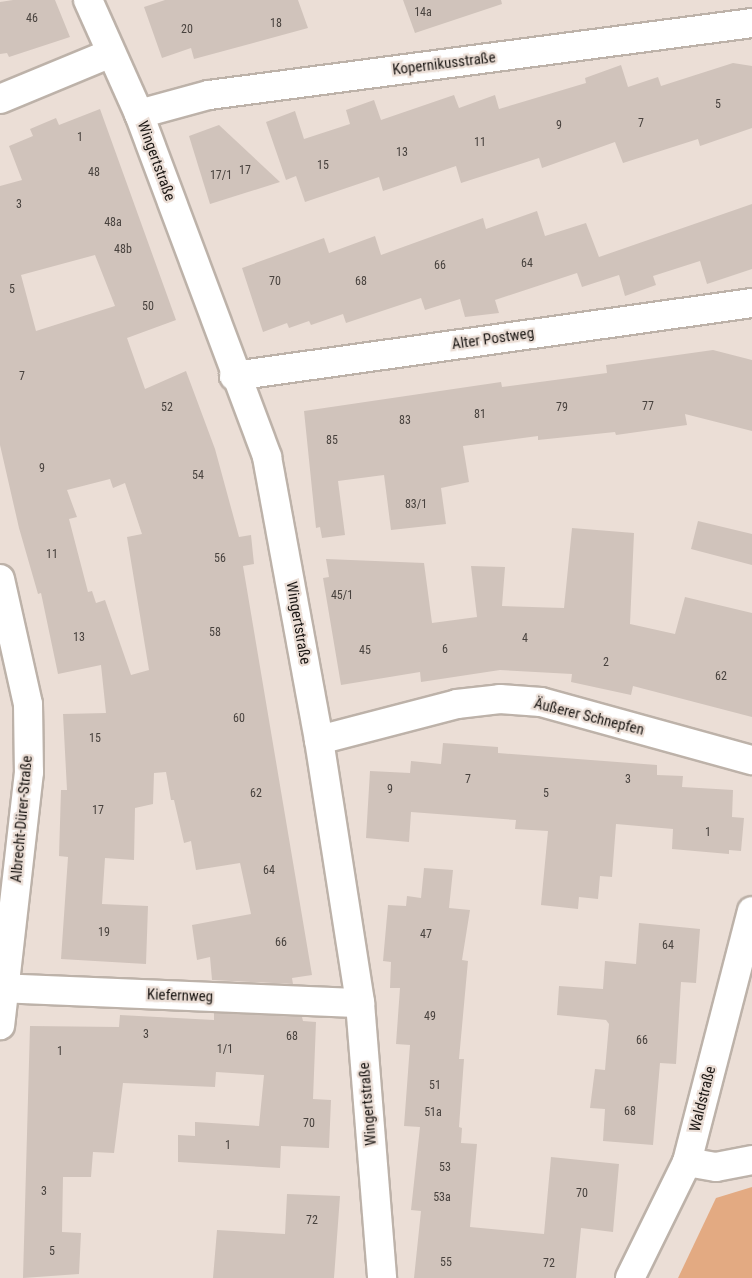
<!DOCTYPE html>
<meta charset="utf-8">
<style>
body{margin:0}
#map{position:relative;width:752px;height:1278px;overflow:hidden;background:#ebded6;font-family:"Roboto Condensed",sans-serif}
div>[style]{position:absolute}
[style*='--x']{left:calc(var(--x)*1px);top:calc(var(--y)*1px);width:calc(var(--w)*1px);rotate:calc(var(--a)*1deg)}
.green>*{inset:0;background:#e3aa82}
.building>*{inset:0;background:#d0c3bb}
.roads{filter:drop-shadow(2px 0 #bdb2a9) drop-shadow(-2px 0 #bdb2a9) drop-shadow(0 2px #bdb2a9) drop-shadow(0 -2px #bdb2a9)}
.minor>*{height:28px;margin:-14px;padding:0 14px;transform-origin:14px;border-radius:14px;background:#fff}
span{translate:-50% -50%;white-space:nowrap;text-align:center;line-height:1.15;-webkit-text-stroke:4.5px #ebded6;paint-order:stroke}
.number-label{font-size:12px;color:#48423e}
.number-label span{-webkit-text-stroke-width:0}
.street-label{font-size:15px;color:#1b1714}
</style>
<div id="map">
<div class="green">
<div style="clip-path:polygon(752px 1187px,752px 1278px,678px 1278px,716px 1198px)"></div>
</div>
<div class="building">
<div style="clip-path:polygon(13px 0,55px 0,70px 37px,9px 57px,7px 53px,0 54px,0 2px)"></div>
<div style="clip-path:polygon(165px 0,298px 0,308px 28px,194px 59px,191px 48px,162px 58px,144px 7px)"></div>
<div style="clip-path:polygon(403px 0,501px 0,502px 4px,415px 33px)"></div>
<div style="clip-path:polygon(733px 63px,752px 66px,752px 128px,700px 146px,698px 139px,623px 163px,615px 142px,542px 168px,539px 158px,461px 183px,456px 166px,383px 191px,379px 177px,305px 202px,296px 176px,286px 180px,266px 122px,295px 111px,304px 139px,350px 124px,346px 110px,374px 100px,381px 120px,454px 95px,459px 108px,495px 95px,499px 109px,586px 83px,585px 78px,621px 65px,628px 87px,658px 77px,661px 86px)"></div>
<div style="clip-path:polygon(evenodd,100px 109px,176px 320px,127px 338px,145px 389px,186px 371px,215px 449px,239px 537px,251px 535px,254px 564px,243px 566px,312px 975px,292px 978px,293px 984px,212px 980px,210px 957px,197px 960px,192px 925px,251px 914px,240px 863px,196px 870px,191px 841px,184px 843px,174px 800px,171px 800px,166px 772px,154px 773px,153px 804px,135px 808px,134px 860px,105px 858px,102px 904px,148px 906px,146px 964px,61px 959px,68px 857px,59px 856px,61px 790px,67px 790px,63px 714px,106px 713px,101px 665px,58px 674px,41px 593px,38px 594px,19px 528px,0 445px,0 186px,22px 180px,9px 146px,33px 136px,30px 129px,56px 118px,59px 125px,100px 109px,95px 255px,115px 306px,36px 331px,21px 275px,95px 255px,100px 109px,110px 479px,113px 488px,125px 483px,142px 534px,127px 537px,149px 670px,131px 675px,105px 600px,96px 603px,92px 591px,88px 592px,69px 519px,77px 517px,67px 490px,110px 479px)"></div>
<div style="clip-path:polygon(219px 125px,280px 182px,210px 204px,189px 136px)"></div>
<div style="clip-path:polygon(752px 204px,752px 269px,707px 284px,700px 261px,653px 276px,656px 285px,625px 296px,619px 275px,582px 287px,577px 273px,495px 300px,499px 313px,465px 317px,460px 299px,425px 310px,421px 298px,346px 323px,343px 314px,311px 325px,309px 321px,289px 328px,287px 323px,263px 332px,242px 268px,324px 238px,329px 253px,375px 236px,381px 255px,483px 218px,486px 229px,537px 211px,545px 236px,586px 223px,599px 257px)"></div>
<div style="clip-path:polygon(713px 350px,752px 360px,752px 431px,685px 414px,687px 425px,616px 435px,615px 432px,538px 440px,538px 436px,463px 446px,469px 482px,441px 488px,446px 524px,391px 530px,384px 475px,338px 481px,345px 535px,322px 538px,320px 527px,316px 528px,304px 411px,501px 382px,502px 387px,607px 373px,606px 365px)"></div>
<div style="clip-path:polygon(698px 521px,752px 534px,752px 565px,691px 549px)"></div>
<div style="clip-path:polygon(572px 528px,634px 533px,630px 624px,675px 634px,685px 597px,752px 613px,752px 717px,633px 686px,631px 695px,571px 682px,572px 674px,500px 670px,421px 682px,420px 672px,341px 685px,323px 578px,329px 577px,326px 559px,424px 563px,432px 623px,477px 617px,471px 566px,505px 567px,502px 606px,564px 608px)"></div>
<div style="clip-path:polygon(443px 743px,498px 747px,498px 753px,657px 765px,657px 775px,683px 776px,682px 787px,733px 790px,732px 817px,744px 818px,741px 851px,729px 850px,729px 854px,672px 849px,673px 829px,616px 824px,612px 877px,600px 876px,598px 899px,579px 897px,578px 909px,541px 905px,548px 831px,515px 829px,516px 820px,411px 812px,409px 842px,366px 838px,370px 771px,410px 773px,411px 761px,441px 764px)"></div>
<div style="clip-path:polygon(424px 868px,453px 870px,449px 908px,470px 910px,462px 960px,468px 961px,459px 1059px,464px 1059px,459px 1127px,462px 1128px,461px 1143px,477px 1144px,470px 1227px,544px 1234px,551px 1157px,619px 1164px,613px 1232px,581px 1228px,576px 1278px,414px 1278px,421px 1211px,411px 1210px,420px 1127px,404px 1126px,410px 1045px,396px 1044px,400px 988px,390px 988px,391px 962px,383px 961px,388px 905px,406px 906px,407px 896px,421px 898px)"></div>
<div style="clip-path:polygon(639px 923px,700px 929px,696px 983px,681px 982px,676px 1064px,660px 1063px,653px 1145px,603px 1141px,605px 1109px,590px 1108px,595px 1069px,605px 1070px,609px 1024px,606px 1020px,557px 1015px,559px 986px,603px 989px,605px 961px,636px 964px)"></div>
<div style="clip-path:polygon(214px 1013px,302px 1017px,303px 1021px,316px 1022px,313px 1099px,331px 1100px,329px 1148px,281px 1146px,280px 1168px,178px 1162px,178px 1135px,195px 1136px,195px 1122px,259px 1126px,264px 1075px,216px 1072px,215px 1087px,123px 1083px,114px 1153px,93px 1152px,91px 1177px,63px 1177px,62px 1232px,81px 1233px,79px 1274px,23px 1278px,30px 1026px,119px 1027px,120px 1015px,214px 1020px)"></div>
<div style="clip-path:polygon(287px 1194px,340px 1196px,334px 1278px,213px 1278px,217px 1230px,285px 1234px)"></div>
</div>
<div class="roads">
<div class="minor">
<div style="--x:88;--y:0;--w:125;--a:65.9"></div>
<div style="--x:139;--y:114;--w:366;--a:69.5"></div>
<div style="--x:267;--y:457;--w:288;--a:79.6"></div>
<div style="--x:319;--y:740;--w:266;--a:81.1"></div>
<div style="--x:360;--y:1003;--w:276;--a:85.4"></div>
<div style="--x:0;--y:99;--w:120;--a:-22.5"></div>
<div style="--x:139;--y:114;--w:73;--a:-15.2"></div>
<div style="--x:209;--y:95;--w:548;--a:-7.55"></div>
<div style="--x:234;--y:376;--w:523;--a:-8.02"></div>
<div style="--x:0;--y:579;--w:128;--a:77.4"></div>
<div style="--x:28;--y:704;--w:68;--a:89.2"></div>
<div style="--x:29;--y:772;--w:255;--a:96.5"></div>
<div style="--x:319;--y:740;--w:143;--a:-14.6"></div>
<div style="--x:457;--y:704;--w:43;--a:-6.6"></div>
<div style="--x:500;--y:699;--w:41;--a:4.2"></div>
<div style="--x:541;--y:702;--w:219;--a:15.4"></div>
<div style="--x:0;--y:988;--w:360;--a:2.4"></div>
<div style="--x:687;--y:1162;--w:29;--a:10"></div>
<div style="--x:716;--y:1167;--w:37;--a:-11"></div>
<div style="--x:630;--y:1278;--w:129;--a:-63.8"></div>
<div style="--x:687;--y:1162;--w:259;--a:-75.5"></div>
</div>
</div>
<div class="number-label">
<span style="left:423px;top:13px">14a</span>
<span style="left:32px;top:19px">46</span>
<span style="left:276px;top:24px">18</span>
<span style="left:187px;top:30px">20</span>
<span style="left:718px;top:105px">5</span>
<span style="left:641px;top:124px">7</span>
<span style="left:559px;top:126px">9</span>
<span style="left:80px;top:138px">1</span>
<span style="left:480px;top:143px">11</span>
<span style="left:402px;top:153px">13</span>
<span style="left:323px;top:166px">15</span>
<span style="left:245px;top:171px">17</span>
<span style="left:94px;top:173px">48</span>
<span style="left:221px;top:176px">17/1</span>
<span style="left:19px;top:205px">3</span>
<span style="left:113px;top:223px">48a</span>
<span style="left:123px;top:250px">48b</span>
<span style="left:527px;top:264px">64</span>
<span style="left:440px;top:266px">66</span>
<span style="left:275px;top:282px">70</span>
<span style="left:361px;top:282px">68</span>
<span style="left:12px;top:290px">5</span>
<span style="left:148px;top:307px">50</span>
<span style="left:22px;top:377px">7</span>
<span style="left:648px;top:407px">77</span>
<span style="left:167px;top:408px">52</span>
<span style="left:562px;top:408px">79</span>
<span style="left:480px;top:415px">81</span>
<span style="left:405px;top:421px">83</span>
<span style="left:332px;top:441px">85</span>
<span style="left:42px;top:469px">9</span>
<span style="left:198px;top:476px">54</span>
<span style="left:416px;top:505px">83/1</span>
<span style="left:52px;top:555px">11</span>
<span style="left:220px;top:559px">56</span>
<span style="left:342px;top:596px">45/1</span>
<span style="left:215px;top:633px">58</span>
<span style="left:79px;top:638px">13</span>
<span style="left:525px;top:639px">4</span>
<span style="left:445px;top:650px">6</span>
<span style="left:365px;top:651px">45</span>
<span style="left:606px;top:663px">2</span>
<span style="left:721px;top:677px">62</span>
<span style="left:239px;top:719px">60</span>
<span style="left:95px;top:739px">15</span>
<span style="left:468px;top:780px">7</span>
<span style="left:628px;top:780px">3</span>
<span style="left:390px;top:790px">9</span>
<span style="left:256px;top:794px">62</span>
<span style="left:546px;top:794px">5</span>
<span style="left:98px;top:811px">17</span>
<span style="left:708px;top:833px">1</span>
<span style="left:269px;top:871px">64</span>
<span style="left:104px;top:933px">19</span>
<span style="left:426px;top:935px">47</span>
<span style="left:281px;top:943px">66</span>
<span style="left:668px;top:946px">64</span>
<span style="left:430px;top:1017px">49</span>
<span style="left:146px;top:1035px">3</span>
<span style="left:292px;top:1037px">68</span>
<span style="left:642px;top:1041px">66</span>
<span style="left:225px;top:1050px">1/1</span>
<span style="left:60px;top:1052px">1</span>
<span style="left:435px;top:1086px">51</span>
<span style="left:630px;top:1112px">68</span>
<span style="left:433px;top:1113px">51a</span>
<span style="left:309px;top:1124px">70</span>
<span style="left:228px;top:1146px">1</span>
<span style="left:445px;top:1168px">53</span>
<span style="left:44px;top:1192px">3</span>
<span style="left:582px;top:1194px">70</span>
<span style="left:442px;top:1198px">53a</span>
<span style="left:312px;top:1221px">72</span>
<span style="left:52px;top:1252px">5</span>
<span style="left:446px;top:1263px">55</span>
<span style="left:549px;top:1264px">72</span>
</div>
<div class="street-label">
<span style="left:444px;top:64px;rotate:-7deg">Kopernikusstraße</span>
<span style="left:156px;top:161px;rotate:70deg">Wingertstraße</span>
<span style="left:493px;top:339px;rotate:-8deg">Alter Postweg</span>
<span style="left:298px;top:623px;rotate:80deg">Wingertstraße</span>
<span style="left:589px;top:717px;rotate:14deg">Äußerer Schnepfen</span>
<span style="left:22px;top:819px;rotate:-85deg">Albrecht-Dürer-Straße</span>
<span style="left:180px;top:996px;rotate:2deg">Kiefernweg</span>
<span style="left:703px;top:1099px;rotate:-76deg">Waldstraße</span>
<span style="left:368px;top:1104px;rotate:-95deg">Wingertstraße</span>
</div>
</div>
